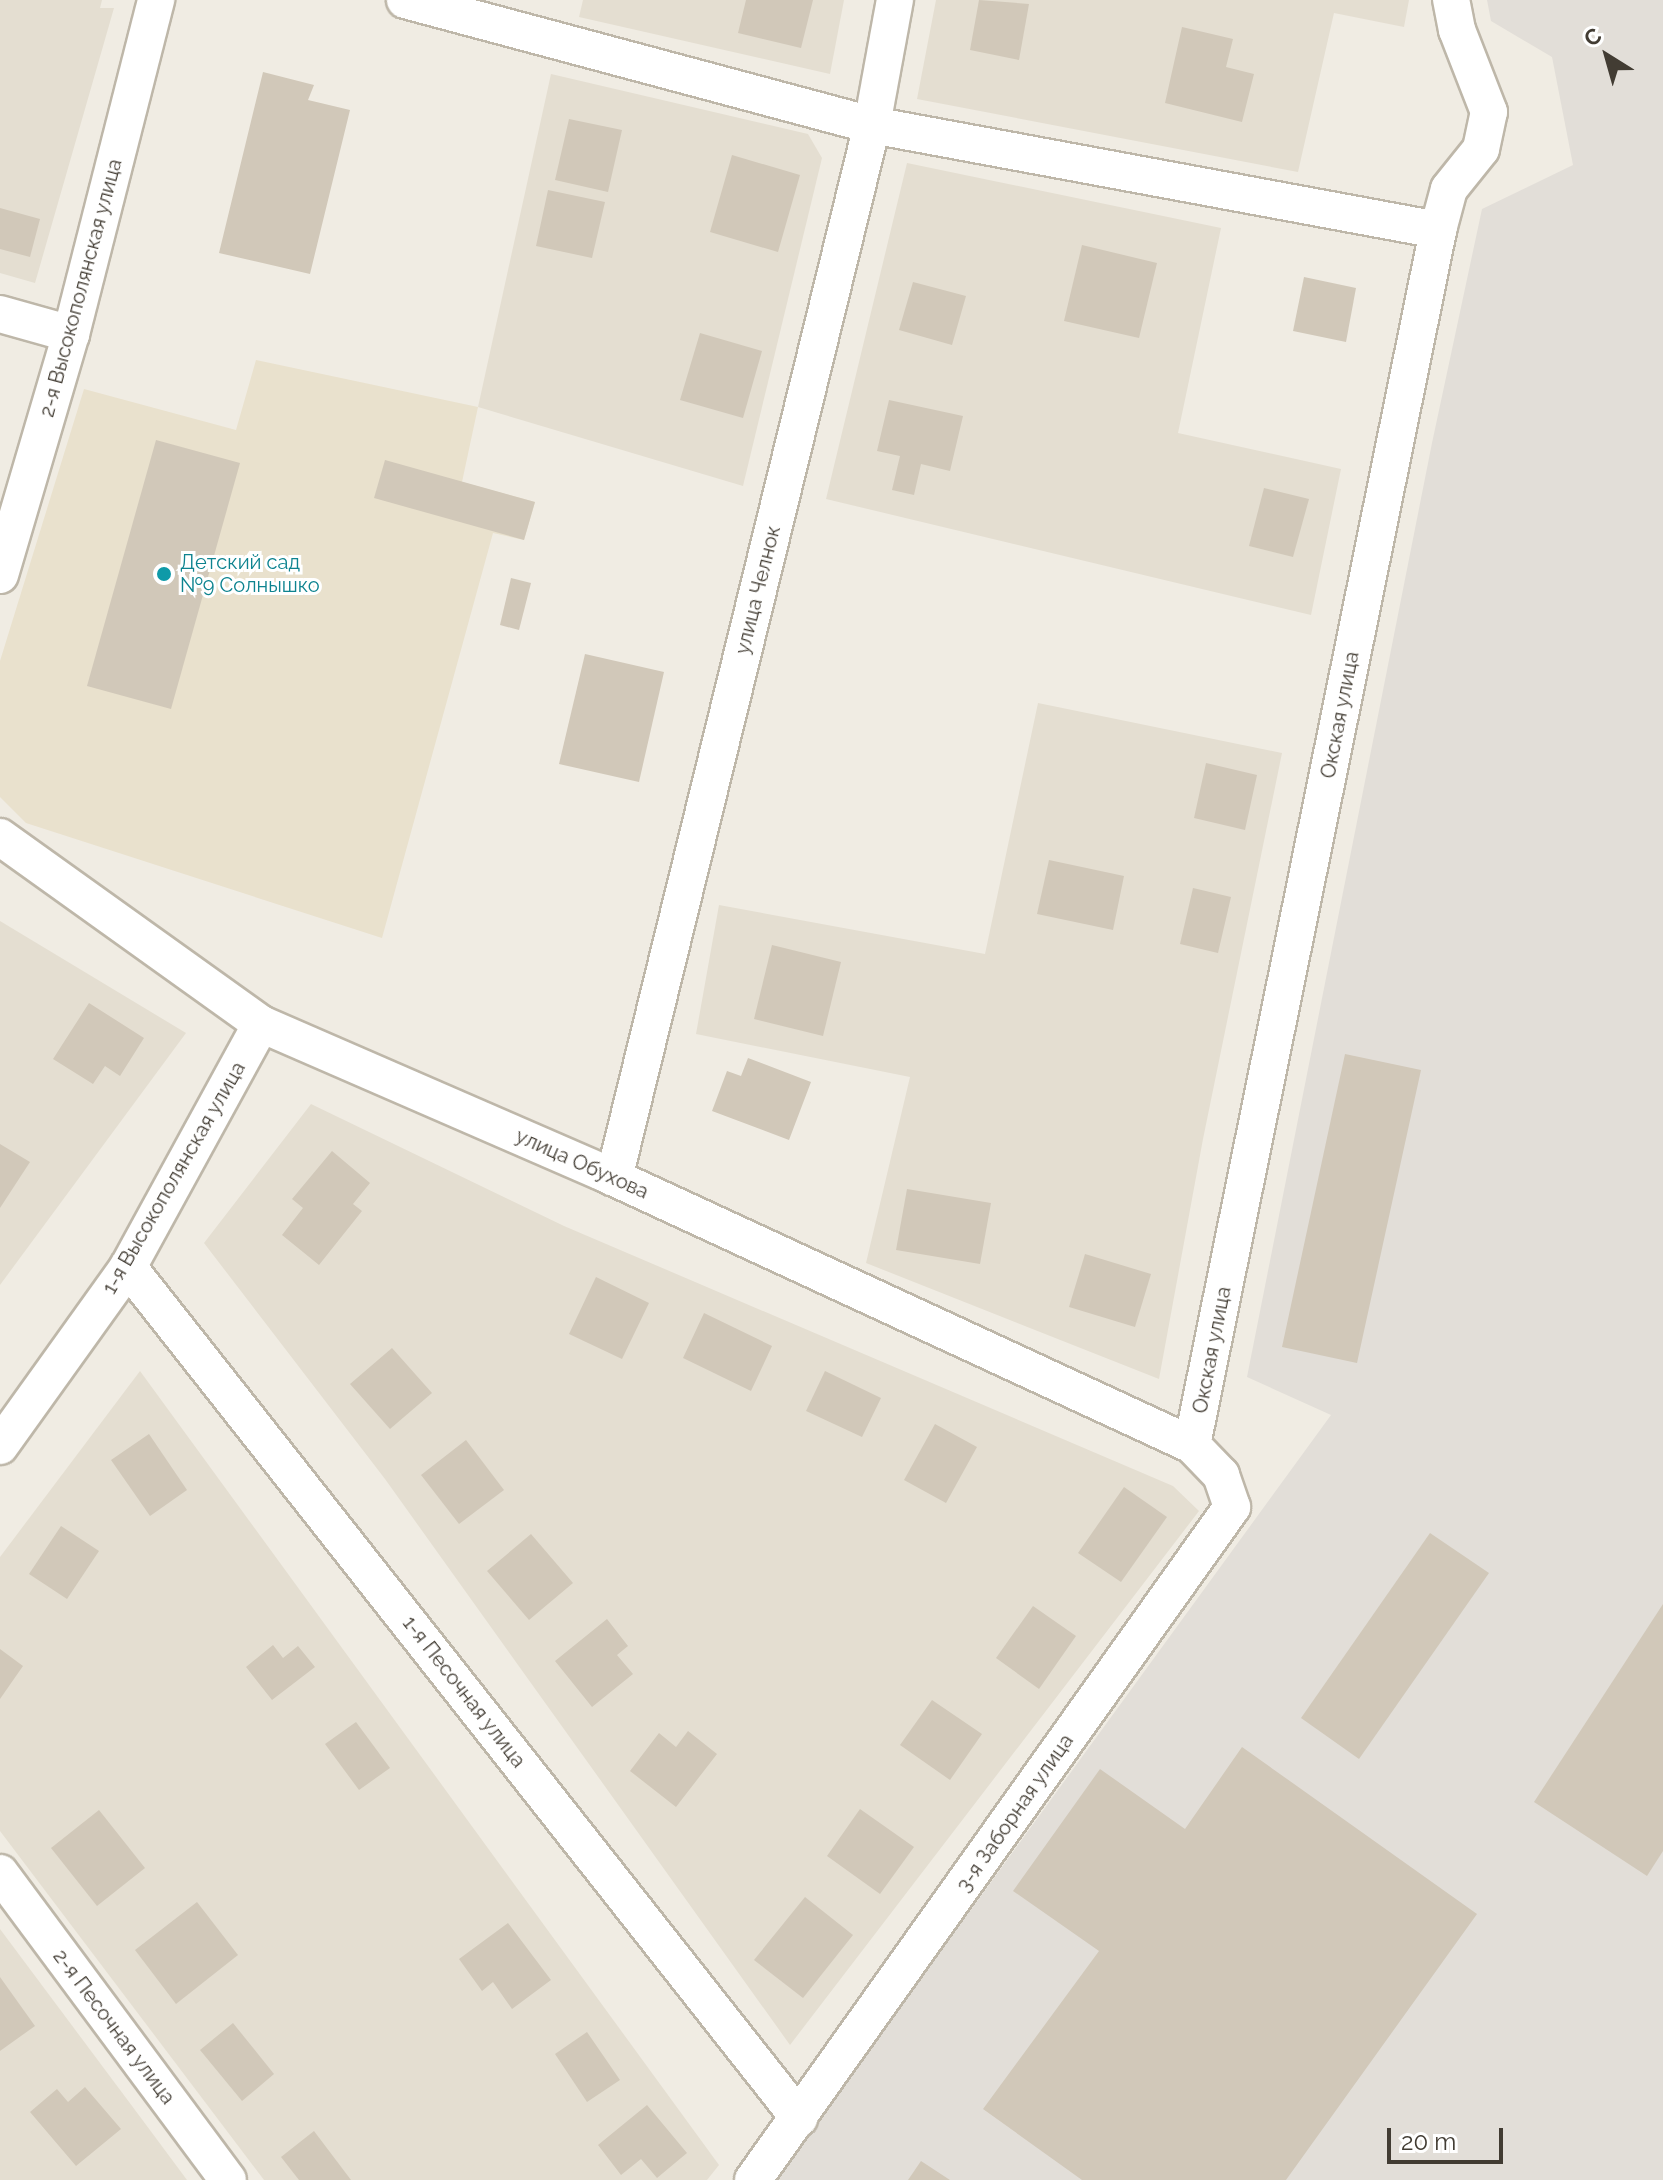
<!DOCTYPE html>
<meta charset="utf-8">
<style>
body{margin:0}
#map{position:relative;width:1663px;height:2180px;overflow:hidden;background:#f0ece3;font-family:Raleway,sans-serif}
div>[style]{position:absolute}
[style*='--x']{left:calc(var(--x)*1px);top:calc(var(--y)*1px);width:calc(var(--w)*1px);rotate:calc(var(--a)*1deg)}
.residential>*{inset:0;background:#e4ded1}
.industrial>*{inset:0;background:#e2ded8}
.education>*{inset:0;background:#e9e1cd}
.building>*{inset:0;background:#d1c8b9}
.roads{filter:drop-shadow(2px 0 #beb7a9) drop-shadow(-2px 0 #beb7a9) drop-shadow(0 2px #beb7a9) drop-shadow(0 -2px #beb7a9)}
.minor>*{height:36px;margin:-18px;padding:0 18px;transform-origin:18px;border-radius:18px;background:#fff}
.dots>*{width:22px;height:22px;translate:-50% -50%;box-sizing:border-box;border:4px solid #fff;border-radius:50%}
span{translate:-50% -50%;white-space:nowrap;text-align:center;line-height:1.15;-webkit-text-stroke:6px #fff;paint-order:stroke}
.street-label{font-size:20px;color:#423c33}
.culture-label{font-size:20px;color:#0d838f}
.left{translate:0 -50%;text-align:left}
.north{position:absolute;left:1567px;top:16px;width:80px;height:80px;-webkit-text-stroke:6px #fff;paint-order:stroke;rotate:323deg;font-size:22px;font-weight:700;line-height:32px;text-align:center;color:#423c33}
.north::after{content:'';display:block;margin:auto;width:28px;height:36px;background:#423c33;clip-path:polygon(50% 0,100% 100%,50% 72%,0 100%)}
.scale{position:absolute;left:1387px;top:2128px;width:116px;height:36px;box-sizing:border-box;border:4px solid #423c33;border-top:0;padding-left:10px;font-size:24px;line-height:28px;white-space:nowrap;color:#423c33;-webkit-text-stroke:6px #fff;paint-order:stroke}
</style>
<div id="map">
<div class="residential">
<div style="clip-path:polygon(0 0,102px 0,100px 8px,114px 8px,35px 283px,0 273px)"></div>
<div style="clip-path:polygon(583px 0,844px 0,830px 74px,579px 17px)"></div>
<div style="clip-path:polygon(936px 0,1409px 0,1404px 27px,1334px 13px,1298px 172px,917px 99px)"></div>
<div style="clip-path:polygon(551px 74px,808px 134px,822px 158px,743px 486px,478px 407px)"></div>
<div style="clip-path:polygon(907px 163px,1221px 228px,1178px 433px,1341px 469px,1311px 615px,826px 499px)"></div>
<div style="clip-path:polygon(1038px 703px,1282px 753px,1203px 1139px,1159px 1379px,866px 1263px,910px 1077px,696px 1034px,719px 905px,985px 954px)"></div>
<div style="clip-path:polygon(0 921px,186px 1033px,0 1285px)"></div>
<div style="clip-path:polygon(311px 1104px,564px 1226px,1173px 1486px,1199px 1511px,790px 2045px,385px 1479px,204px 1243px)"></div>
<div style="clip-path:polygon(140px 1371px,719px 2165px,707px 2180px,264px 2180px,0 1831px,0 1557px)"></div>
<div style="clip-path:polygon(0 1929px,141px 2118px,187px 2180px,0 2180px)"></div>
</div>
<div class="industrial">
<div style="clip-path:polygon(1487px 0,1663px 0,1663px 2180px,774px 2180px,1331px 1415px,1247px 1377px,1432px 443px,1482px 209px,1573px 165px,1552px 57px,1491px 21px)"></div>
</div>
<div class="education">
<div style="clip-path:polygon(256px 360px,478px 407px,462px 482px,535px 502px,524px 540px,493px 533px,382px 938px,26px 823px,0 797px,0 661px,84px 389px,236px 430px)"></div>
</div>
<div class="building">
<div style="clip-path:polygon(746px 0,813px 0,801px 48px,738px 33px)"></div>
<div style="clip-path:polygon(979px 0,1029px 4px,1019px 60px,970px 50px)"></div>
<div style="clip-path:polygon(1182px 27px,1233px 39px,1226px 67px,1254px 74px,1242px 122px,1165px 103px)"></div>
<div style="clip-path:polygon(263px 72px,314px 85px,308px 100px,350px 110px,310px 274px,219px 253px)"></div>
<div style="clip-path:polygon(569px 119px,622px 130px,608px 192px,555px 180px)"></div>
<div style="clip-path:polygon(732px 155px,800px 175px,778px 252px,710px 232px)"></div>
<div style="clip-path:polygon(548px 190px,605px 202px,592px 258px,536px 246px)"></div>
<div style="clip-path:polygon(0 208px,40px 219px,30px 257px,0 249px)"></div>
<div style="clip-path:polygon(1082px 245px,1157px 263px,1139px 338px,1064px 321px)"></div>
<div style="clip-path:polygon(1304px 277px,1356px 288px,1346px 342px,1293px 331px)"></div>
<div style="clip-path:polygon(913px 282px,966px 296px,952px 345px,899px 330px)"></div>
<div style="clip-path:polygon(700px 333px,762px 351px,743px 418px,680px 400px)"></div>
<div style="clip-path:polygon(889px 400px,963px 416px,950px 471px,921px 464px,914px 495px,892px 490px,900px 456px,877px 451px)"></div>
<div style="clip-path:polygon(156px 440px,240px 463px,171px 709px,87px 686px)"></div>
<div style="clip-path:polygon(385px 460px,535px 502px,524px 540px,374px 498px)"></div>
<div style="clip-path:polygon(1264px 488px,1309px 499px,1293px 557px,1249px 546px)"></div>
<div style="clip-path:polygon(511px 578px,531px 583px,519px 630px,500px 625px)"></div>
<div style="clip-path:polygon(585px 654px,664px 672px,639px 782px,559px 764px)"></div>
<div style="clip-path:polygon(1206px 763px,1257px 775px,1245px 830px,1194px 818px)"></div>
<div style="clip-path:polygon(1049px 860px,1124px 876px,1113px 930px,1037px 914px)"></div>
<div style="clip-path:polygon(1193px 888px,1231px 897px,1218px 953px,1180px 944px)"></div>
<div style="clip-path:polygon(772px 945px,841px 962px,823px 1036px,754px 1019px)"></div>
<div style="clip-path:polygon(89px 1003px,144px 1038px,120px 1076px,105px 1066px,93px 1084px,53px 1059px)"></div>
<div style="clip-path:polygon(1345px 1054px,1421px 1070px,1357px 1363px,1282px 1347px)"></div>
<div style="clip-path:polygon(748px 1058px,811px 1082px,789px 1140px,712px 1111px,727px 1071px,741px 1076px)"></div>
<div style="clip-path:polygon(0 1144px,30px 1162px,0 1208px)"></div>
<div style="clip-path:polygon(332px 1151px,370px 1183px,353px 1204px,362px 1211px,319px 1265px,282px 1235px,303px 1208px,292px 1199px)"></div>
<div style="clip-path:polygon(907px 1189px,991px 1203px,980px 1264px,896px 1250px)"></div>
<div style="clip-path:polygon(1085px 1254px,1151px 1274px,1135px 1327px,1069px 1307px)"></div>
<div style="clip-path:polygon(596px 1277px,649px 1303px,622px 1359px,569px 1334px)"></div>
<div style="clip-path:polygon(704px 1313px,772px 1346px,751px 1391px,683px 1358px)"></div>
<div style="clip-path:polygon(392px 1348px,432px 1393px,390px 1429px,350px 1384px)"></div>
<div style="clip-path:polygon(825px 1371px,881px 1398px,862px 1437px,806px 1411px)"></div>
<div style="clip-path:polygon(935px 1424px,977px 1447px,946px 1503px,904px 1480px)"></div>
<div style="clip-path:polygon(149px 1434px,187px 1490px,150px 1516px,111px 1460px)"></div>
<div style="clip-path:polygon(466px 1440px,504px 1490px,459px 1524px,421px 1475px)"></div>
<div style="clip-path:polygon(1124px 1487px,1167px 1517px,1121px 1582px,1078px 1553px)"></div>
<div style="clip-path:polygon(61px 1526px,99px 1551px,67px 1599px,29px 1574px)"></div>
<div style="clip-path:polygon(1430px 1533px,1489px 1573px,1359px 1759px,1301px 1718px)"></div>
<div style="clip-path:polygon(531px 1534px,573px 1583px,529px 1620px,487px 1571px)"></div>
<div style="clip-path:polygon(1663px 1604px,1663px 1851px,1647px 1876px,1534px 1802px)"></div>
<div style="clip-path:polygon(1033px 1606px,1076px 1636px,1039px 1689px,996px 1658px)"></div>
<div style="clip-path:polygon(607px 1619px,628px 1646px,617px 1655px,633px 1674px,592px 1707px,555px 1661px)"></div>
<div style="clip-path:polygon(273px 1645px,283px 1658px,298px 1646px,315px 1667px,272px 1700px,246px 1667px)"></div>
<div style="clip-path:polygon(0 1649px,23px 1666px,0 1699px)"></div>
<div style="clip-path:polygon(932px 1700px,982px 1734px,950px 1780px,900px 1745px)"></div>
<div style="clip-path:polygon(356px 1722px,390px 1768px,359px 1790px,325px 1744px)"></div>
<div style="clip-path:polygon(688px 1731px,717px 1754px,676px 1807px,630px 1771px,659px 1733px,676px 1747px)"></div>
<div style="clip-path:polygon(1242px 1747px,1477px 1914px,1286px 2180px,1082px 2180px,983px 2109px,1099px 1951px,1013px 1891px,1100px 1769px,1185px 1829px)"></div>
<div style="clip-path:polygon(860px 1809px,914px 1847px,880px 1894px,827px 1856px)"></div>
<div style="clip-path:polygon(99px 1810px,145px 1868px,97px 1906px,51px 1848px)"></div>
<div style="clip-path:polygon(805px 1897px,853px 1935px,803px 1998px,754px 1960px)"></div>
<div style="clip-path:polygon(197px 1902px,238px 1955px,176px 2004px,135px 1950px)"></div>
<div style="clip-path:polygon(508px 1923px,551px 1980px,512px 2009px,493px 1982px,482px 1991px,459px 1959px)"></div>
<div style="clip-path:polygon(0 1977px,35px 2026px,0 2051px)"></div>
<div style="clip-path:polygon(233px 2023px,274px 2074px,242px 2101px,200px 2050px)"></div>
<div style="clip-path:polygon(587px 2032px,620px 2080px,587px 2102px,555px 2054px)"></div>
<div style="clip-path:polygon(85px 2087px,121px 2129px,76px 2166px,30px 2112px,57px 2089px,68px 2102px)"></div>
<div style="clip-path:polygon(647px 2105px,687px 2153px,657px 2178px,641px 2159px,621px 2175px,598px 2145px)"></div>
<div style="clip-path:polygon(314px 2131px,351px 2180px,299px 2180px,281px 2157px)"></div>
<div style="clip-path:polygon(921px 2161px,950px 2180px,908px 2180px)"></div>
</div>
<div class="roads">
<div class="minor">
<div style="--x:405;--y:0;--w:483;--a:15"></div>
<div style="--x:872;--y:125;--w:576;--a:10.51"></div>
<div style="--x:0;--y:314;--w:74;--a:15.7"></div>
<div style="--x:0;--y:575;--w:251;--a:-73.6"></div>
<div style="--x:71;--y:334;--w:345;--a:-75.7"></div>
<div style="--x:0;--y:837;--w:321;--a:35.6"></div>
<div style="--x:261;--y:1024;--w:374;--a:23.5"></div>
<div style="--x:604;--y:1173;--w:648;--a:24.82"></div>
<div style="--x:1192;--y:1445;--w:42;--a:46"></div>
<div style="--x:1221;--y:1475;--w:34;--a:71"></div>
<div style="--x:1232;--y:1507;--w:826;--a:125.44"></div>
<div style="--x:614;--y:1178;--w:1084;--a:-76.23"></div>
<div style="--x:872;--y:125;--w:127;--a:-79.6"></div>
<div style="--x:128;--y:1267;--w:1084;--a:51.74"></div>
<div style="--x:1192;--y:1445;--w:1240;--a:-78.55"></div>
<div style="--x:1438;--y:230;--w:42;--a:-75"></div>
<div style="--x:1449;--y:189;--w:51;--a:-51.3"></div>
<div style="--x:1481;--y:149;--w:38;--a:-78"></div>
<div style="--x:1489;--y:112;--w:88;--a:-111.3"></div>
<div style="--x:1457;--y:30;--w:31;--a:-101"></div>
<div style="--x:0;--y:1446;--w:220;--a:-54.4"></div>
<div style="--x:128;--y:1267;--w:277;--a:-61.3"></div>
<div style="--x:0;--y:1873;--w:382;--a:53.4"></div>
</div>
</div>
<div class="dots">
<div style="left:164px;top:574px;background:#0f9aa8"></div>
</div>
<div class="street-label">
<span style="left:81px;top:288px;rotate:-75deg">2-я Высокополянская улица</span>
<span style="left:758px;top:590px;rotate:-76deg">улица Челнок</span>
<span style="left:1340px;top:715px;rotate:-79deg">Окская улица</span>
<span style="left:582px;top:1164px;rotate:24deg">улица Обухова</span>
<span style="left:174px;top:1178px;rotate:-60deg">1-я Высокополянская улица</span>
<span style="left:1212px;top:1350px;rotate:-79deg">Окская улица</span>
<span style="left:464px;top:1692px;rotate:52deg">1-я Песочная улица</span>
<span style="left:1015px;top:1813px;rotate:-55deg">3-я Заборная улица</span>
<span style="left:114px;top:2027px;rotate:53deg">2-я Песочная улица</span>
</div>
<div class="culture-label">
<span class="left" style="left:180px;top:574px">Детский сад<br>№9 Солнышко</span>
</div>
<div class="north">С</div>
<div class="scale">20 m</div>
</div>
